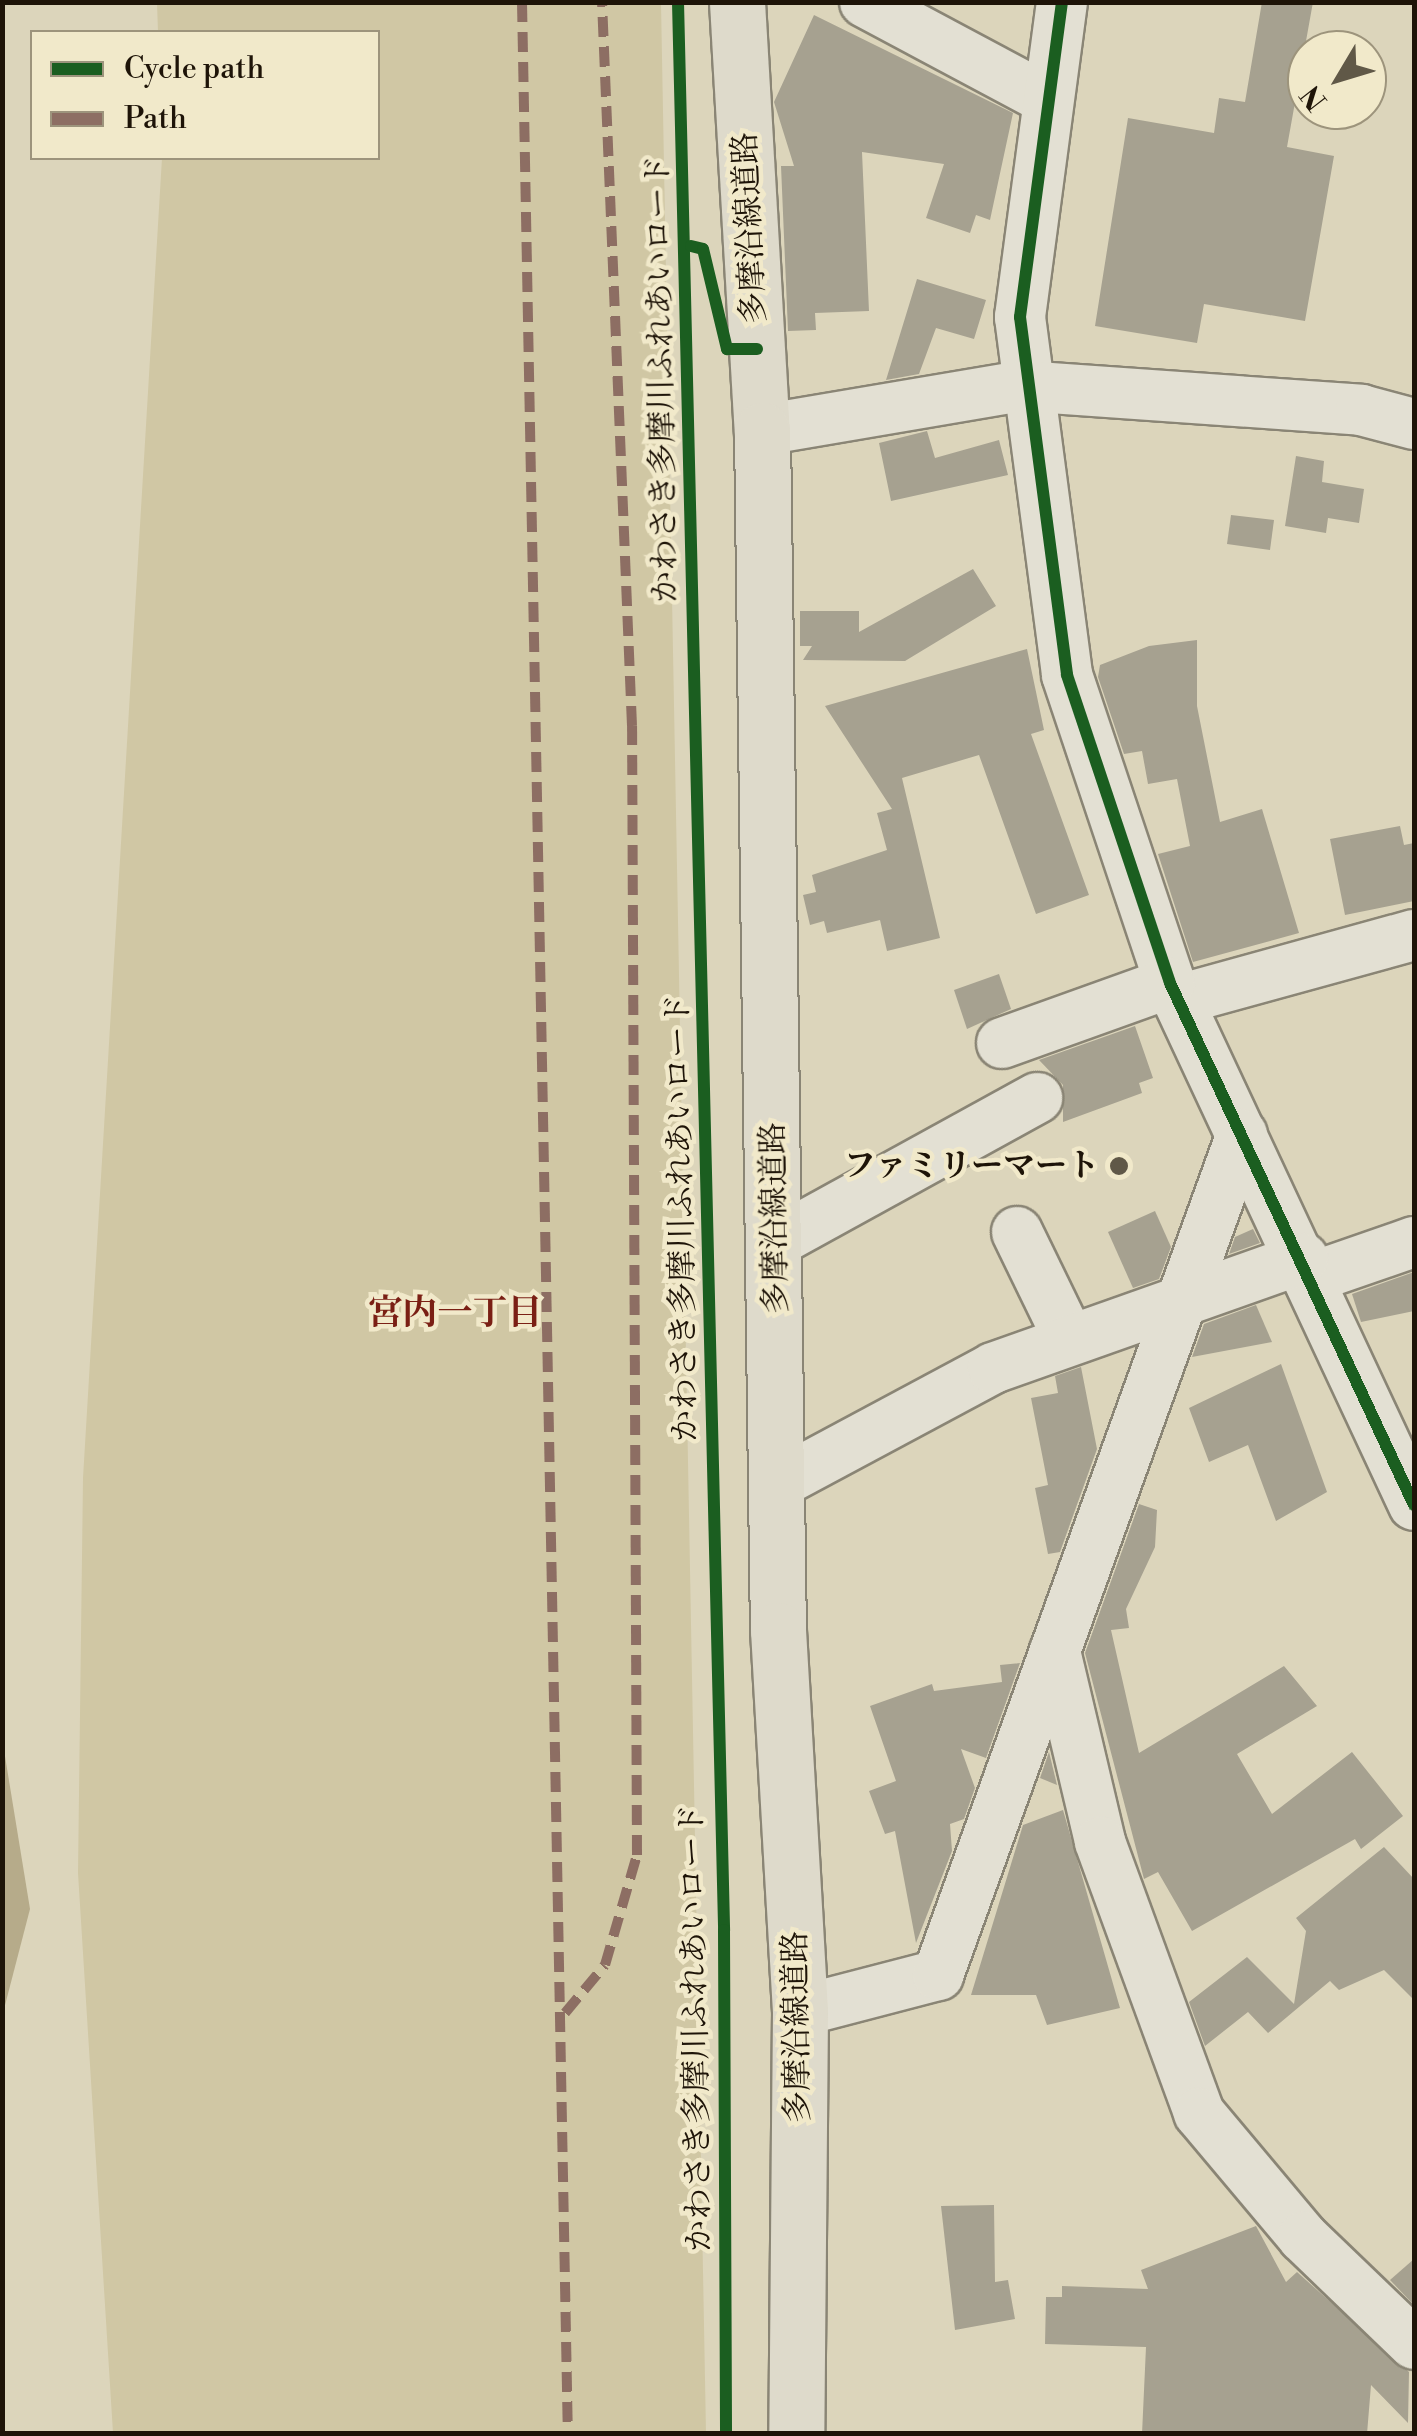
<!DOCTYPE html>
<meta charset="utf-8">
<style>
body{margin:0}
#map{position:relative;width:1417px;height:2436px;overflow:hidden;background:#dcd5bb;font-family:"Libre Bodoni","Noto Serif JP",serif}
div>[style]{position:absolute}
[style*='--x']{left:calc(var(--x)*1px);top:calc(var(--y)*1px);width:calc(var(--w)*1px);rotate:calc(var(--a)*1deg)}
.green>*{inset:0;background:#d0c7a4}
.water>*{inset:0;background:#b6ab8a}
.building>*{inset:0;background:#a6a190}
.roads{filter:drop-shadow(2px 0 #8a8575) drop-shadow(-2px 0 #8a8575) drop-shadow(0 2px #8a8575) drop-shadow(0 -2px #8a8575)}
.minor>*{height:50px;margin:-25px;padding:0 25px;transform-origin:25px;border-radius:25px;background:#e3e0d3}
.major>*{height:55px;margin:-27.5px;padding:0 27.5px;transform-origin:27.5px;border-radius:27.5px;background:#dedacb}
.quiet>*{height:10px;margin-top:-5px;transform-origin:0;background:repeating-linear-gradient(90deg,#8d6e63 0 20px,transparent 0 30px)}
.cycleway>*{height:12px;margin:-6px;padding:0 6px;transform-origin:6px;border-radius:6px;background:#1b5e20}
.dots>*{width:28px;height:28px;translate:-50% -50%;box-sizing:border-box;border:5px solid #f1e9ca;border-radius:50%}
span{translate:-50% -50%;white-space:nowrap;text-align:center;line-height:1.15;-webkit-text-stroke:9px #f1e9ca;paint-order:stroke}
.street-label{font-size:32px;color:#1e1408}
.poi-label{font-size:32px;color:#1e1408;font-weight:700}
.right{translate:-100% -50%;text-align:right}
.neighbourhood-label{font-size:35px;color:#7a1f14;font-weight:700}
.frame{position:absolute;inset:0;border:5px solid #1e1408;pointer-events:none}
.legend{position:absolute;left:30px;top:30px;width:350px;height:130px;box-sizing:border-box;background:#f1e9ca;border:2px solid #9d947c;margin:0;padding:12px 18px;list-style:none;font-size:30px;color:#1e1408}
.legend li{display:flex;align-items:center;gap:20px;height:50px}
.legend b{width:50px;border:2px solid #9d947c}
.north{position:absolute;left:1287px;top:30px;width:100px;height:100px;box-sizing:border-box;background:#f1e9ca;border:2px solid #9d947c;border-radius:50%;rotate:232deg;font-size:28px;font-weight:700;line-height:40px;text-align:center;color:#1e1408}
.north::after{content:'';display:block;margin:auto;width:35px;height:45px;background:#605847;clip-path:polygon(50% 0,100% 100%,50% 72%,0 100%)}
</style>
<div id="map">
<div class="green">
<div style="clip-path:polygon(157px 3px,661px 3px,706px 2433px,113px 2433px,78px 1873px,83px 1478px,162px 158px,378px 158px,378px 32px,158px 32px)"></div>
</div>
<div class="water">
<div style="clip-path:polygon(3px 1744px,30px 1909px,3px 2013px,2px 2013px)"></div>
</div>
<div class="building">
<div style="clip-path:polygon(1262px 2px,1313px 2px,1287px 147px,1334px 156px,1305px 321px,1204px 304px,1197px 343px,1095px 326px,1128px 118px,1214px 133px,1219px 98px,1245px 102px)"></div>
<div style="clip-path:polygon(814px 15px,1013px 113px,990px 220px,976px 215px,970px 233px,926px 218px,944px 164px,862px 152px,869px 311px,815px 313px,816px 330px,788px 331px,781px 166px,794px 166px,774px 102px)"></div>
<div style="clip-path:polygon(917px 279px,986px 300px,974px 339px,936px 328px,919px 374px,886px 380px)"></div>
<div style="clip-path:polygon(927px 431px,935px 458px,999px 440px,1008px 475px,891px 501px,879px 443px)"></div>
<div style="clip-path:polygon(1296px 456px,1324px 461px,1322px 482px,1364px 489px,1359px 523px,1328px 518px,1326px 533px,1285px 526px)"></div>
<div style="clip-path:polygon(1231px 515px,1274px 520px,1270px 550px,1227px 544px)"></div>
<div style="clip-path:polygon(973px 569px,996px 606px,905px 661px,803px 660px,812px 646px,800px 646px,800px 611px,859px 611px,859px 632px)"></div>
<div style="clip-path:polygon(1197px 640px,1197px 706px,1220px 822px,1262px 809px,1299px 933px,1193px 962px,1158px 854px,1190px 846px,1177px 779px,1148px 784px,1142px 751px,1124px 754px,1098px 677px,1100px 665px,1149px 646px)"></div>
<div style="clip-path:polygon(1027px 649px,1044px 730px,1031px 734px,1089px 895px,1036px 914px,979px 755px,902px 778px,940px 938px,887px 951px,880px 920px,827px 933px,824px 921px,810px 925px,803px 895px,816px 892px,812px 875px,887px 850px,877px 813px,892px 809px,825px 706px)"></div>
<div style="clip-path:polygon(1400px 826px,1404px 845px,1414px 843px,1414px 901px,1345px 915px,1330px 839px)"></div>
<div style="clip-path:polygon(999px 974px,1011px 1009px,967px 1029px,954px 990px)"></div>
<div style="clip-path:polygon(1135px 1026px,1153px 1078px,1139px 1083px,1142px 1093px,1063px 1122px,1063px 1085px,1039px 1060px)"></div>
<div style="clip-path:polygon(1155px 1211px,1171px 1247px,1159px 1279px,1133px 1288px,1108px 1232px)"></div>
<div style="clip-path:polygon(1253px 1229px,1260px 1243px,1229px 1254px,1235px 1237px)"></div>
<div style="clip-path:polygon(1414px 1272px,1414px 1311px,1361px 1322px,1352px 1294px)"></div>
<div style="clip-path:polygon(1256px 1305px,1272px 1342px,1192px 1357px,1204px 1324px)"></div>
<div style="clip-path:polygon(1281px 1364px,1327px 1492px,1276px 1521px,1248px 1445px,1209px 1462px,1189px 1408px)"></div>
<div style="clip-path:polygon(1081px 1367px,1097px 1449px,1060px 1552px,1048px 1554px,1035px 1488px,1048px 1485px,1031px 1398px,1058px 1393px,1055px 1376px)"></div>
<div style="clip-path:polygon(1139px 1504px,1157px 1510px,1155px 1547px,1126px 1609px,1129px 1628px,1111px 1630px,1139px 1753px,1284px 1666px,1317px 1706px,1237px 1754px,1272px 1814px,1352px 1752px,1403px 1816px,1361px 1849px,1355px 1839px,1192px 1931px,1158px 1872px,1144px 1879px,1085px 1653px)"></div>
<div style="clip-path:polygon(1020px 1663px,986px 1758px,961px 1749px,975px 1788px,964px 1819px,950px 1824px,952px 1851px,916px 1943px,895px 1831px,885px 1834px,869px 1791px,896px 1781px,870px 1706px,932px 1684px,934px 1691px,1002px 1682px,1000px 1665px)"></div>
<div style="clip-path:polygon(1049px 1752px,1057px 1785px,1040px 1778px)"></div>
<div style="clip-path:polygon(1063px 1810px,1120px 2008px,1047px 2025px,1036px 1995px,971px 1995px,1023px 1825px)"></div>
<div style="clip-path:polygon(1384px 1847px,1414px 1879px,1414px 2000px,1384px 1970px,1339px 1990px,1330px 1981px,1268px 2033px,1248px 2012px,1205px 2046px,1189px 2002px,1247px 1957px,1294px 2004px,1306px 1931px,1296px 1918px)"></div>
<div style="clip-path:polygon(994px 2205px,995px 2282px,1008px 2280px,1015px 2319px,955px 2330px,941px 2206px)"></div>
<div style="clip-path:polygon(1256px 2226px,1286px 2282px,1297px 2272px,1409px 2372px,1408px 2423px,1371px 2385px,1367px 2434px,1142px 2434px,1146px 2347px,1045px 2344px,1046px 2297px,1062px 2297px,1062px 2286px,1148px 2289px,1141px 2270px)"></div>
<div style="clip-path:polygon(1414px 2259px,1414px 2305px,1390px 2280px)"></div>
</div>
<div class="roads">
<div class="minor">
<div style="--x:865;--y:2;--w:206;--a:28.1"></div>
<div style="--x:1062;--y:2;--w:318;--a:97.6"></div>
<div style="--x:1020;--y:317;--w:361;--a:82.5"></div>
<div style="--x:1067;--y:675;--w:325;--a:71.5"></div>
<div style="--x:1170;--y:983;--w:576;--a:64.95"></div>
<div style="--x:762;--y:430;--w:264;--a:-9.6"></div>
<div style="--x:1022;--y:386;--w:340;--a:4"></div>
<div style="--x:1361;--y:410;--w:55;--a:14.8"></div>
<div style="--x:1178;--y:1000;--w:245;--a:-15.4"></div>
<div style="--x:1002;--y:1043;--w:178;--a:-19.7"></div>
<div style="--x:1017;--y:1232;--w:119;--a:64.1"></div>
<div style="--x:777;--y:1241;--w:297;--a:-28.8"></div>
<div style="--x:1313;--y:1277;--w:107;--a:-19.1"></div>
<div style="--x:777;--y:1484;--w:245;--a:-28.2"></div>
<div style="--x:993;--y:1368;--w:329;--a:-19.5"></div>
<div style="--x:1055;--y:1651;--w:196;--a:76.7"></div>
<div style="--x:1100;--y:1842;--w:289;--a:69.9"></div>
<div style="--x:1199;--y:2113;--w:162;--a:50"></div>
<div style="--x:1303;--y:2237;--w:154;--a:43.9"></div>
<div style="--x:800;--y:2011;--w:143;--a:-14.6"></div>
<div style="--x:938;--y:1975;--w:894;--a:-70.13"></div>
</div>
<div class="major">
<div style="--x:737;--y:2;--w:429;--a:86.7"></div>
<div style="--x:762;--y:430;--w:1200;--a:89.24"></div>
<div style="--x:778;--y:1630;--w:382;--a:86.7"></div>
<div style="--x:800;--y:2011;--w:423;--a:90.5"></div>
</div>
</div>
<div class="quiet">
<div style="--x:522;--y:2;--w:2432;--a:88.92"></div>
<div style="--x:565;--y:2013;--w:62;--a:-50.2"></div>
<div style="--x:605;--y:1965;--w:115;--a:-73.8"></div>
<div style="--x:637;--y:1855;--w:1129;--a:-90.25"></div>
<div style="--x:632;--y:726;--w:725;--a:-92.37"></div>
</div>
<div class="cycleway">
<div style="--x:678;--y:2;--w:1929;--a:88.63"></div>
<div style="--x:724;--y:1930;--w:504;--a:89.77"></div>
<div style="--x:1062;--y:2;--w:318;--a:97.6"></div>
<div style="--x:1020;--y:317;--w:361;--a:82.5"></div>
<div style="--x:1067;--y:675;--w:325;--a:71.5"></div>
<div style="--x:1170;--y:983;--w:576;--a:64.95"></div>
<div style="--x:691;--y:246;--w:12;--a:14"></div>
<div style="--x:703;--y:249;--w:103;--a:76.5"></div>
<div style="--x:727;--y:349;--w:30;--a:0"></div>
</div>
<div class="dots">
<div style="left:1119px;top:1166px;background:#605847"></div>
</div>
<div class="street-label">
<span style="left:750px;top:228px;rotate:-93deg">多摩沿線道路</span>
<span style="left:662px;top:379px;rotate:-91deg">かわさき多摩川ふれあいロード</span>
<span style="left:682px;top:1218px;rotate:-91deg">かわさき多摩川ふれあいロード</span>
<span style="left:775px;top:1218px;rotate:-91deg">多摩沿線道路</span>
<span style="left:797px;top:2027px;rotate:-91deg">多摩沿線道路</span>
<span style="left:696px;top:2028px;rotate:-91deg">かわさき多摩川ふれあいロード</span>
</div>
<div class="poi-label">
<span class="right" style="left:1099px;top:1166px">ファミリーマート</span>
</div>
<div class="neighbourhood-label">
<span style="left:455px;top:1314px">宮内一丁目</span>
</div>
<div class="frame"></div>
<ul class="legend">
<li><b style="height:12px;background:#1b5e20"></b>Cycle path</li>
<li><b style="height:12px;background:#8d6e63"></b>Path</li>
</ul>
<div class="north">N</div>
</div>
